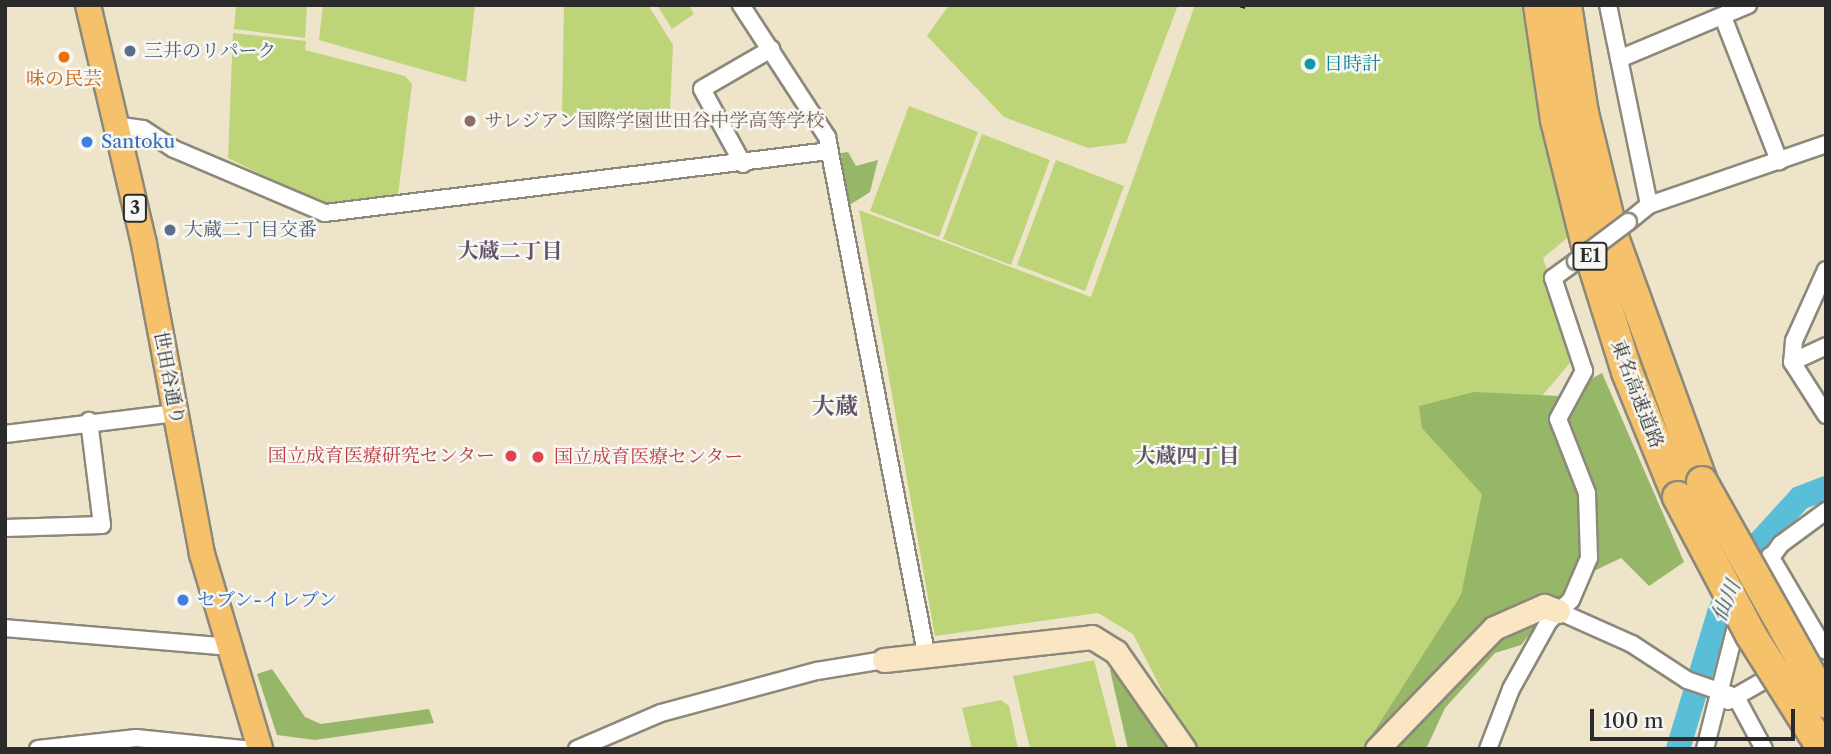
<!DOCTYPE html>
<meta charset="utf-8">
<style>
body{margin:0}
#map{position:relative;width:1831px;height:754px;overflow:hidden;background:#eee4ca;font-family:"Libre Caslon Text","Noto Serif JP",serif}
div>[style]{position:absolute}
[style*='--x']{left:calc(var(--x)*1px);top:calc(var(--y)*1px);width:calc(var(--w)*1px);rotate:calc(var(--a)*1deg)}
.green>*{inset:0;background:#bed478}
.forest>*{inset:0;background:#96b668}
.river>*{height:24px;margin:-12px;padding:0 12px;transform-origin:12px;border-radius:12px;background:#5abed8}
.roads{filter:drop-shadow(2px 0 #8c887a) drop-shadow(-2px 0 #8c887a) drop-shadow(0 2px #8c887a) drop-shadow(0 -2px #8c887a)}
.street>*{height:16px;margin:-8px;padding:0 8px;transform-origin:8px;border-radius:8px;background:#fff}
.secondary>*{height:23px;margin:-11.5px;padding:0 11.5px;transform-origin:11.5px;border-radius:11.5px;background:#fbe6c4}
.primary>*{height:24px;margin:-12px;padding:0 12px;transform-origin:12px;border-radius:12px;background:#f5c16b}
.highway>*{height:30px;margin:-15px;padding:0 15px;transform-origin:15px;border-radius:15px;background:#f5c16b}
.rail>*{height:4.5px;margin-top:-2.25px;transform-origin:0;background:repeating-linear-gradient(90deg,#2b2b2b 0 10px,transparent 0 15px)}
.bridges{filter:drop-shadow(2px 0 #8c887a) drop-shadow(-2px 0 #8c887a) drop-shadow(0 2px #8c887a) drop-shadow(0 -2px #8c887a)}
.street-bridge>*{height:16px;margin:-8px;padding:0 8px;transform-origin:8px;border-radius:8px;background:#fff}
.highway-bridge>*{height:30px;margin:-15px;padding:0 15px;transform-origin:15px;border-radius:15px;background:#f5c16b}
.dots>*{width:19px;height:19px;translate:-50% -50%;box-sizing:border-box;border:4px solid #f6f6f2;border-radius:50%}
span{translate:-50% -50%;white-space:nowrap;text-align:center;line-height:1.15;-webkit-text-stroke:5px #f6f6f2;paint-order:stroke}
.shield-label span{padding:2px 5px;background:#f6f6f2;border:2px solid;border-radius:5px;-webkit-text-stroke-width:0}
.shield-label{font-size:18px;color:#2b2b2b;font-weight:700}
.service-label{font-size:19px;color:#4e5e75}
.left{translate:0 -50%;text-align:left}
.culture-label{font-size:19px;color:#0d838f}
.food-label{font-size:19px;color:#c56008}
.education-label{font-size:19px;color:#785e54}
.shop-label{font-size:19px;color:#366cbe}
.street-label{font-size:19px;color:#2b2b2b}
.health-label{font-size:19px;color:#be3a42}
.right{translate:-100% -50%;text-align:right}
.neighbourhood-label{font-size:21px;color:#625267;font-weight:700}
.water-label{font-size:21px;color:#39575f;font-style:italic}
.quarter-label{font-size:23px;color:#625267;font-weight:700}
.frame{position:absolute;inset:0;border:7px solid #2b2b2b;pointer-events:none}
.scale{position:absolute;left:1590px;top:709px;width:205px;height:32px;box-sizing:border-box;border:4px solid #2b2b2b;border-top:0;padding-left:9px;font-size:21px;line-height:24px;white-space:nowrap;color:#2b2b2b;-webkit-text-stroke:5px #f6f6f2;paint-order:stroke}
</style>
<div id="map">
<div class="green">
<div style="clip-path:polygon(236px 5px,307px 5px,305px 38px,234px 29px)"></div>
<div style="clip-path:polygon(323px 5px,475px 5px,466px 82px,319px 40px)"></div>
<div style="clip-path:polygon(564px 5px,648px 5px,673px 45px,670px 110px,650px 118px,562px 116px)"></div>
<div style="clip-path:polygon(657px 5px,689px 5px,694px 14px,672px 29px)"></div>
<div style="clip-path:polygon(949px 5px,1178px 5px,1126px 143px,1088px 148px,1004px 117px,927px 36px)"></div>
<div style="clip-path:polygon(1195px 5px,1521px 5px,1553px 179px,1572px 234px,1543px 258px,1574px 358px,1536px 403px,1573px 468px,1363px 749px,1192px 749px,1133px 634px,1098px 613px,935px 636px,859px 210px,1091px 297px)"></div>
<div style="clip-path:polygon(233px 33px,306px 41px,305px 50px,405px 76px,412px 84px,398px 195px,322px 205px,228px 158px)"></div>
<div style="clip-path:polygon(909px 106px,978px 132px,939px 237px,870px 211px)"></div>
<div style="clip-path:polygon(982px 134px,1050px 160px,1011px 265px,943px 239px)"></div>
<div style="clip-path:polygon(1056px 160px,1124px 186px,1085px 291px,1017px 265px)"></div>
<div style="clip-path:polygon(1094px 660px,1117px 749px,1030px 749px,1013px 676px)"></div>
<div style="clip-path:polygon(1001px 700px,1009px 706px,1018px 749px,972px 749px,962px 708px)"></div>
</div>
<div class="forest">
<div style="clip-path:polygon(848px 152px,856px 166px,878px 160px,870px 192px,848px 206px,841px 153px)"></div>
<div style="clip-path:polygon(1602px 373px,1684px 562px,1649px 586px,1621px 558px,1573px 581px,1521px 645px,1495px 653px,1445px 708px,1426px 749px,1363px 749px,1461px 595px,1482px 494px,1422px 428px,1419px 406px,1474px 392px,1559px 396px)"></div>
<div style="clip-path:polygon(1116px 667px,1171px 749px,1128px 749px,1110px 670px)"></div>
<div style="clip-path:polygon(272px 669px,305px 717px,321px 724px,429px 709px,434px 723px,315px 740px,277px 735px,257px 674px)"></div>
</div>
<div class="river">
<div style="--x:1678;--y:749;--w:142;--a:-73.2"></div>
<div style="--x:1719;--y:613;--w:61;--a:-64.7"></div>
<div style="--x:1745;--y:558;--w:81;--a:-47.5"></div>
<div style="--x:1800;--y:498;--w:28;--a:-21"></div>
</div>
<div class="roads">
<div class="street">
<div style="--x:741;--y:5;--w:158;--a:56.9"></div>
<div style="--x:827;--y:137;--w:525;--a:79.14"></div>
<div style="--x:1608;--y:5;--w:204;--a:78.4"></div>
<div style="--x:1723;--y:17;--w:155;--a:68.7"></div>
<div style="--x:1619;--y:59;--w:140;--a:-22.7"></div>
<div style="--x:114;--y:125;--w:29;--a:8"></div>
<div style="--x:143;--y:129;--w:37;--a:33"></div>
<div style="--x:174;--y:149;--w:164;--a:23"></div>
<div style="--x:325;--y:213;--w:508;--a:-7.01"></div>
<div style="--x:743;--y:164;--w:85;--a:-118.7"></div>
<div style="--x:702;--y:89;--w:80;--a:-30.1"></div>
<div style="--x:1628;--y:222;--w:27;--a:-39"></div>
<div style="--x:1649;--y:205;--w:187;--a:-19"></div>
<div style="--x:1826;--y:270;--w:78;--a:114.3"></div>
<div style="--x:1794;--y:341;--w:21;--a:95"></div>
<div style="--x:1792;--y:362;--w:63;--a:57.3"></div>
<div style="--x:1792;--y:362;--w:38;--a:-25"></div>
<div style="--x:5;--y:434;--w:172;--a:-7"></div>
<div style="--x:5;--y:528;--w:97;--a:-1.8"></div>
<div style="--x:102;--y:525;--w:105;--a:-97.1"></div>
<div style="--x:1770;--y:556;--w:110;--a:59.5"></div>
<div style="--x:1754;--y:581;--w:46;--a:-53.9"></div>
<div style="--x:1781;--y:544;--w:56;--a:-36.3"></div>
<div style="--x:1558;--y:611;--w:81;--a:24"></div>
<div style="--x:1632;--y:644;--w:66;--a:33.2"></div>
<div style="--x:1687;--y:680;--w:52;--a:19.1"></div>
<div style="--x:1736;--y:697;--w:59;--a:61.7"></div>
<div style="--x:5;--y:628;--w:225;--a:4.8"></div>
<div style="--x:1728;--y:701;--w:113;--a:-29.7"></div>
<div style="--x:38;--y:749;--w:99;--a:-6.4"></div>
<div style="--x:136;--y:738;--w:110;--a:5.8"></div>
<div style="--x:577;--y:749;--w:91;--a:-23.2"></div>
<div style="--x:661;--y:713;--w:162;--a:-15.1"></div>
<div style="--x:817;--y:671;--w:68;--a:-9.3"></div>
<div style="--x:1488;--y:749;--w:64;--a:-69"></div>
<div style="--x:1511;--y:689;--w:78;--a:-60.8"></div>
<div style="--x:1549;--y:621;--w:30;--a:-44"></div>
<div style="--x:1571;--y:600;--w:46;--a:-66.8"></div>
<div style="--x:1589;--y:558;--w:65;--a:-91.8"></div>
<div style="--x:1587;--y:493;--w:79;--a:-111.4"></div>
<div style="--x:1558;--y:419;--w:55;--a:-61.6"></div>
<div style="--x:1584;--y:371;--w:98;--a:-108.4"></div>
<div style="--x:1553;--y:278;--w:29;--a:-36"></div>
<div style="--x:1705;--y:749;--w:138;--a:-75.8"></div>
</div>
<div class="secondary">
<div style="--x:884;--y:660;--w:209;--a:-6.3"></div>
<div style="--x:1092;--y:637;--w:28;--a:32"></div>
<div style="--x:1116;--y:652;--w:118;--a:55"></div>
<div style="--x:1377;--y:749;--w:168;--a:-46"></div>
<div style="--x:1494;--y:628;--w:55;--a:-23.7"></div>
<div style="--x:1544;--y:606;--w:15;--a:20"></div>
</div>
<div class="primary">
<div style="--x:88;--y:5;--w:245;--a:76.8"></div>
<div style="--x:144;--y:244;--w:315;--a:79.4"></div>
<div style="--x:202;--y:554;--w:203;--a:73.4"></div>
</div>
<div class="highway">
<div style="--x:1539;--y:5;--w:116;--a:81.6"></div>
<div style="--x:1556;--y:120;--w:125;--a:76.1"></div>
<div style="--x:1586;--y:241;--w:137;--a:72.6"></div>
<div style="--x:1627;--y:372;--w:135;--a:67.8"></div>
<div style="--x:1566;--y:5;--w:109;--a:81.1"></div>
<div style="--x:1583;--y:113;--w:131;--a:76.3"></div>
<div style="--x:1614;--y:240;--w:258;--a:70"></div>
</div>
</div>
<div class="rail">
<div style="--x:1242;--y:8;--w:3;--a:-72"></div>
</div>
<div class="bridges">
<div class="street-bridge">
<div style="--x:1576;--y:261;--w:65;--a:-36.9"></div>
</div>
<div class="highway-bridge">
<div style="--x:1702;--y:482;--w:253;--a:60.7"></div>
<div style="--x:1678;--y:497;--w:156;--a:62.1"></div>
<div style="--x:1751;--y:635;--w:135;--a:57.7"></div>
</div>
</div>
<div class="dots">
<div style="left:130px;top:51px;background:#5c6f8a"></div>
<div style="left:64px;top:57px;background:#e8710a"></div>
<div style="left:1310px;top:64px;background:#0f9aa8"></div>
<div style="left:470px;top:121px;background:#8d6e63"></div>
<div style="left:87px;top:142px;background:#3f7fe0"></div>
<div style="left:170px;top:230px;background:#5c6f8a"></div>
<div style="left:511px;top:456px;background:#e0444e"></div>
<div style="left:538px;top:457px;background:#e0444e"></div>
<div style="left:183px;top:600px;background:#3f7fe0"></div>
</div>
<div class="shield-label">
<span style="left:135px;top:208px">3</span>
<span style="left:1590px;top:256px">E1</span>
</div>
<div class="service-label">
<span class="left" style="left:144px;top:51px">三井のリパーク</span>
<span class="left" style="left:184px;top:230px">大蔵二丁目交番</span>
</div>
<div class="culture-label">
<span class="left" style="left:1324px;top:64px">日時計</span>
</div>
<div class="food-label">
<span style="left:64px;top:79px">味の民芸</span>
</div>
<div class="education-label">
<span class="left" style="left:484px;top:121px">サレジアン国際学園世田谷中学高等学校</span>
</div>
<div class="shop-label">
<span class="left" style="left:101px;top:142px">Santoku</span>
<span class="left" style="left:197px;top:600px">セブン-イレブン</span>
</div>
<div class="street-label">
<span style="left:169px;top:378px;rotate:79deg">世田谷通り</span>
<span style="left:1637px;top:394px;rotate:69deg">東名高速道路</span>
</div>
<div class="health-label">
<span class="right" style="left:495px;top:456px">国立成育医療研究センター</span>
<span class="left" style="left:554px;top:457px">国立成育医療センター</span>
</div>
<div class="neighbourhood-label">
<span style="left:510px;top:251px">大蔵二丁目</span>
<span style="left:1187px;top:456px">大蔵四丁目</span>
</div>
<div class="water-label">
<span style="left:1726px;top:601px;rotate:-67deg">仙川</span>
</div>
<div class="quarter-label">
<span style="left:835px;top:406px">大蔵</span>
</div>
<div class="frame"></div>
<div class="scale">100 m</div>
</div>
